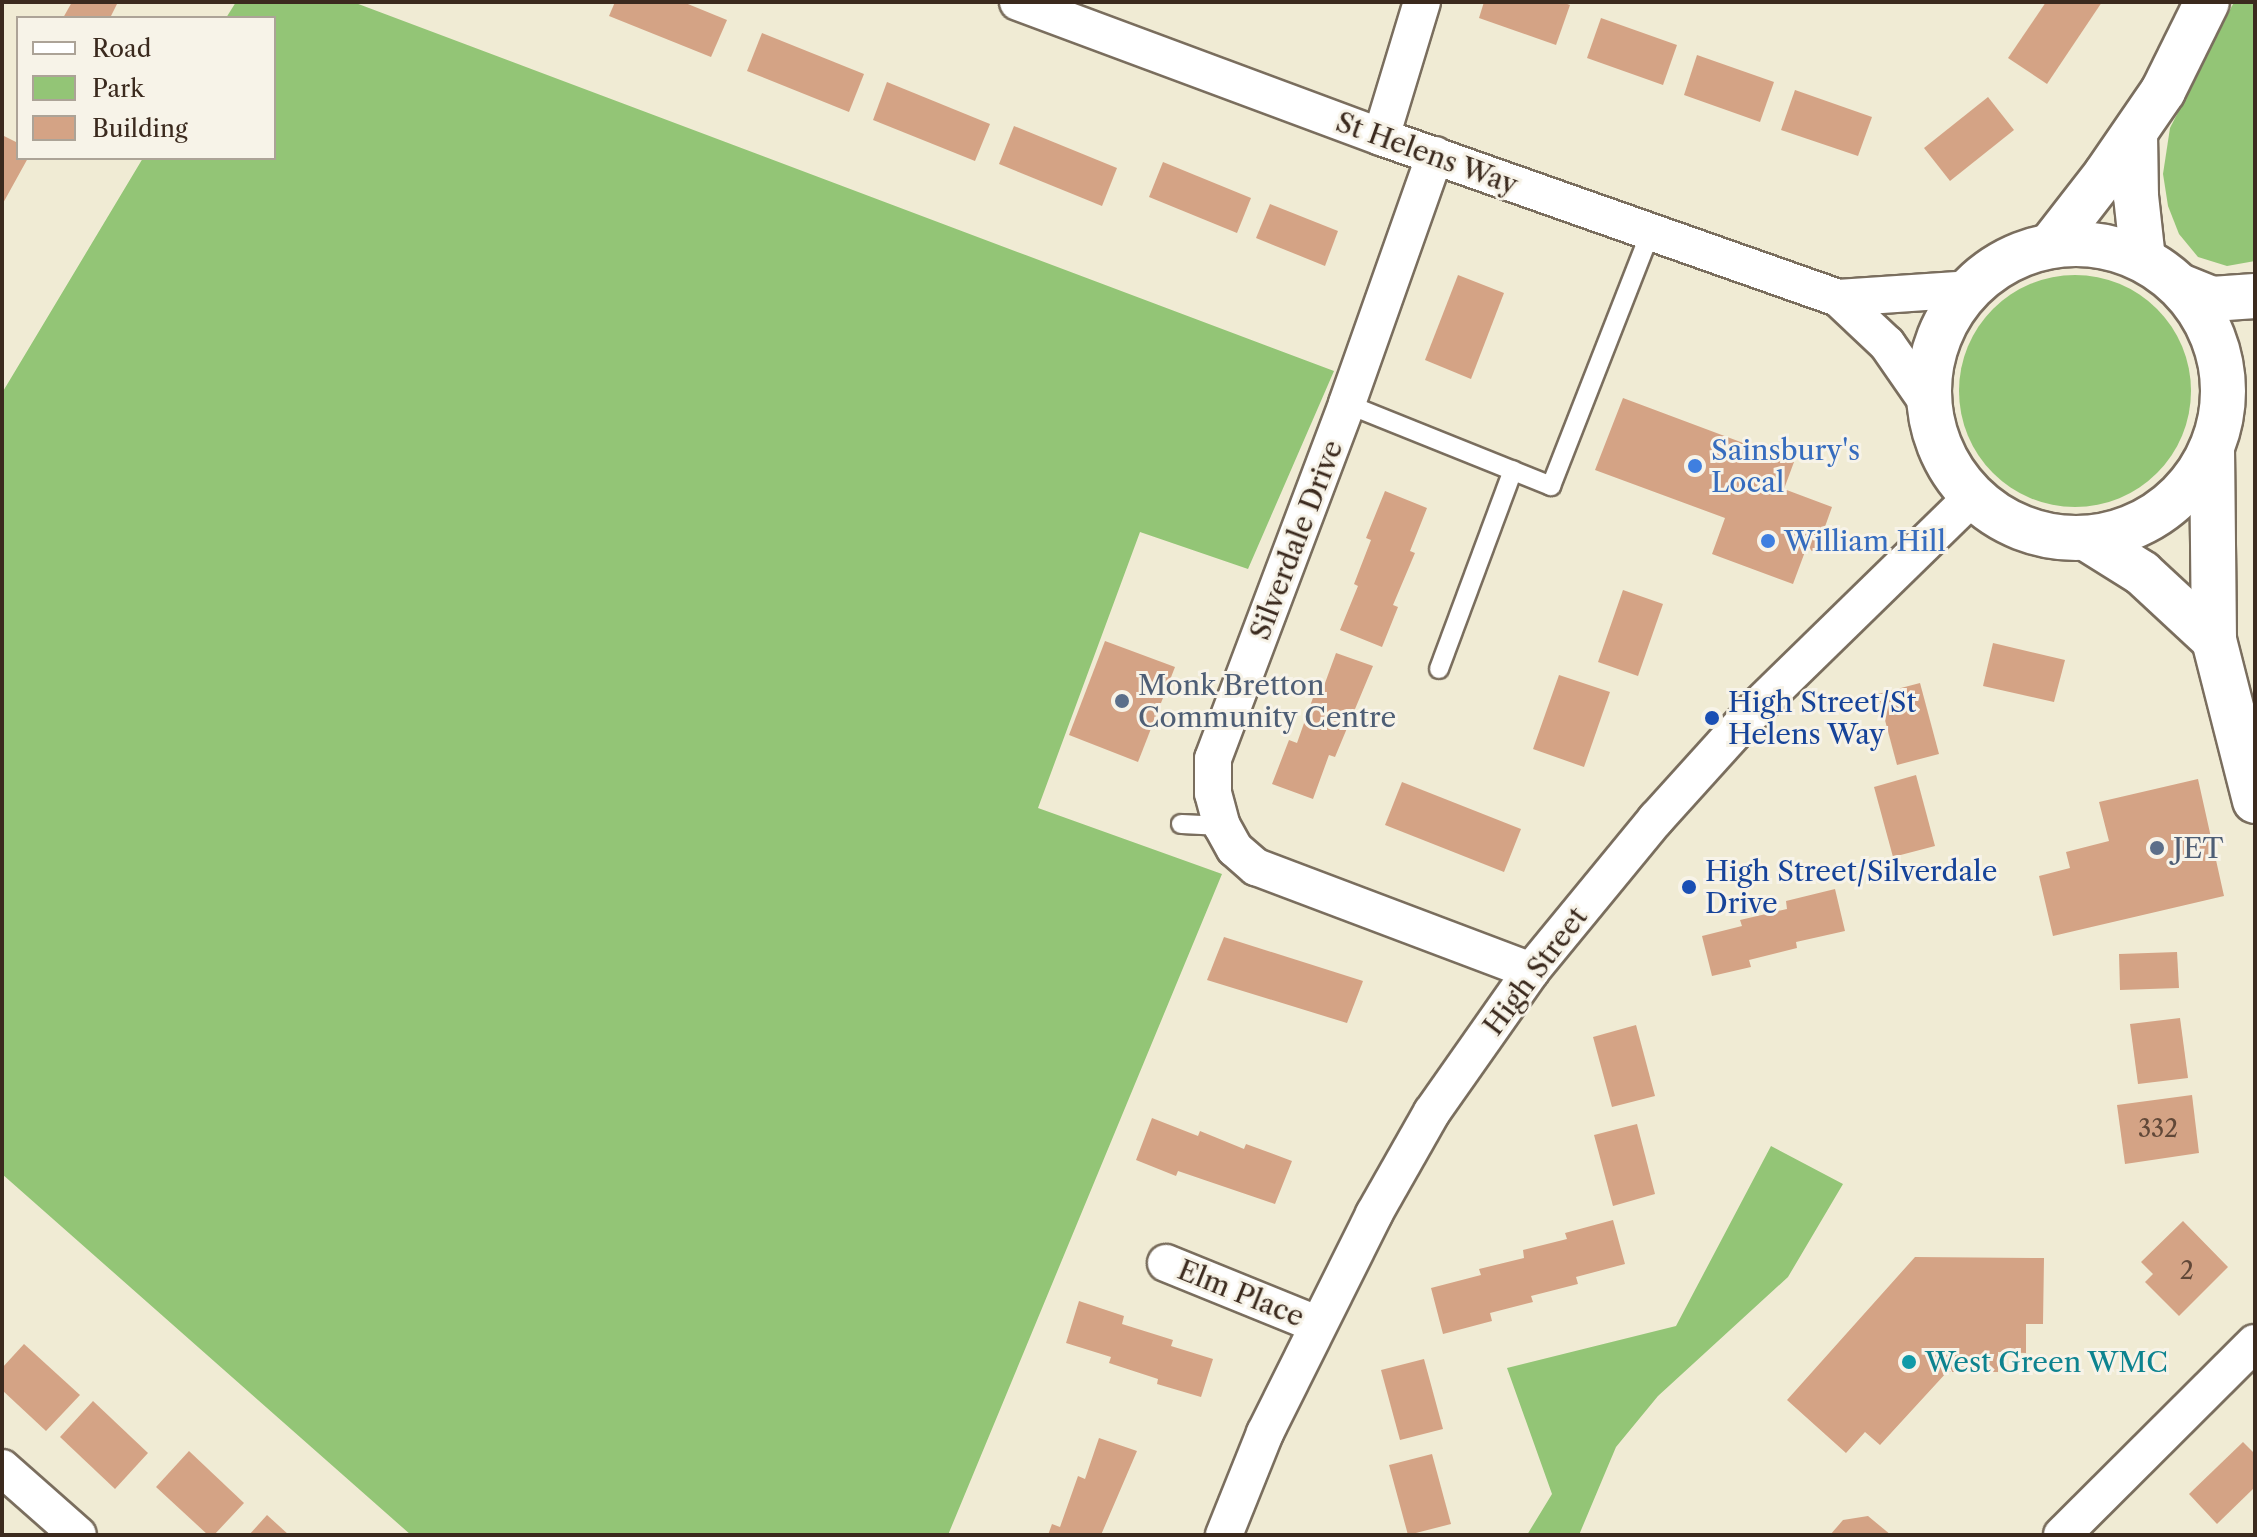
<!DOCTYPE html>
<style>
body{margin:0}
#map{position:relative;width:2257px;height:1537px;overflow:hidden;background:#f0ebd4;font-family:"Libre Caslon Text",serif}
div>[style]{position:absolute}
[style*='--x']{left:calc(var(--x)*1px);top:calc(var(--y)*1px);width:calc(var(--w)*1px);rotate:calc(var(--a)*1deg)}
.green>*{inset:0;background:#93c576}
.round{border-radius:50%}
.building>*{inset:0;background:#d4a385}
.roads{filter:drop-shadow(2px 0 #7a6e5e) drop-shadow(-2px 0 #7a6e5e) drop-shadow(0 2px #7a6e5e) drop-shadow(0 -2px #7a6e5e)}
.lane>*{height:18px;margin:-9px;padding:0 9px;transform-origin:9px;border-radius:9px;background:#fff}
.street>*{height:36px;margin:-18px;padding:0 18px;transform-origin:18px;border-radius:18px;background:#fff}
.secondary>*{height:44px;margin:-22px;padding:0 22px;transform-origin:22px;border-radius:22px;background:#fff}
.secondary>.ring{margin:-22px;padding:0;box-sizing:content-box;background:none;border:44px solid #fff;border-radius:50%}
.dots>*{width:22px;height:22px;translate:-50% -50%;box-sizing:border-box;border:4px solid #f7f3e8;border-radius:50%}
span{translate:-50% -50%;white-space:nowrap;text-align:center;line-height:1.15;-webkit-text-stroke:6px #f7f3e8;paint-order:stroke}
.number-label{font-size:24px;color:#614838}
.number-label span{-webkit-text-stroke-width:0}
.street-label{font-size:28px;color:#3b2a1e}
.shop-label{font-size:28px;color:#366cbe}
.left{translate:0 -50%;text-align:left}
.service-label{font-size:28px;color:#4e5e75}
.transit-label{font-size:28px;color:#164399}
.culture-label{font-size:28px;color:#0d838f}
.frame{position:absolute;inset:0;border:4px solid #3b2a1e;pointer-events:none}
.legend{position:absolute;left:16px;top:16px;width:260px;height:144px;box-sizing:border-box;background:#f7f3e8;border:2px solid #aca397;margin:0;padding:10px 14px;list-style:none;font-size:24px;color:#3b2a1e}
.legend li{display:flex;align-items:center;gap:16px;height:40px}
.legend b{width:40px;border:2px solid #aca397}
</style>
<div id="map">
<div class="green">
<div style="clip-path:polygon(236px 2px,353px 2px,1334px 371px,1248px 569px,1140px 532px,1038px 808px,1222px 874px,948px 1535px,411px 1535px,2px 1174px,2px 393px,143px 158px,274px 158px,274px 18px,226px 18px)"></div>
<div style="clip-path:polygon(2234px 2px,2255px 2px,2255px 261px,2227px 266px,2198px 257px,2179px 234px,2168px 206px,2163px 174px,2170px 128px)"></div>
<div class="round" style="left:1959px;top:275px;width:232px;height:232px"></div>
<div style="clip-path:polygon(1771px 1146px,1843px 1184px,1788px 1277px,1658px 1396px,1616px 1447px,1579px 1535px,1527px 1535px,1552px 1494px,1507px 1368px,1676px 1326px)"></div>
</div>
<div class="building">
<div style="clip-path:polygon(72px 2px,118px 2px,110px 18px,63px 18px)"></div>
<div style="clip-path:polygon(615px 2px,683px 2px,727px 20px,711px 57px,609px 16px)"></div>
<div style="clip-path:polygon(1484px 2px,1562px 2px,1570px 5px,1556px 45px,1479px 18px)"></div>
<div style="clip-path:polygon(2046px 2px,2102px 2px,2047px 84px,2008px 58px)"></div>
<div style="clip-path:polygon(1601px 18px,1677px 45px,1663px 85px,1587px 58px)"></div>
<div style="clip-path:polygon(762px 33px,864px 74px,849px 112px,747px 71px)"></div>
<div style="clip-path:polygon(1697px 55px,1774px 82px,1760px 122px,1684px 95px)"></div>
<div style="clip-path:polygon(887px 82px,990px 124px,975px 161px,873px 120px)"></div>
<div style="clip-path:polygon(1795px 90px,1872px 117px,1858px 156px,1781px 130px)"></div>
<div style="clip-path:polygon(1988px 97px,2014px 130px,1950px 181px,1924px 148px)"></div>
<div style="clip-path:polygon(1014px 126px,1117px 168px,1102px 206px,999px 164px)"></div>
<div style="clip-path:polygon(2px 135px,18px 143px,18px 158px,28px 158px,2px 205px)"></div>
<div style="clip-path:polygon(1163px 162px,1251px 198px,1237px 233px,1149px 197px)"></div>
<div style="clip-path:polygon(1270px 204px,1338px 231px,1325px 266px,1256px 238px)"></div>
<div style="clip-path:polygon(1458px 275px,1504px 293px,1471px 379px,1425px 360px)"></div>
<div style="clip-path:polygon(1623px 398px,1794px 462px,1784px 489px,1832px 507px,1816px 552px,1806px 549px,1793px 584px,1712px 554px,1725px 518px,1595px 470px)"></div>
<div style="clip-path:polygon(1385px 491px,1427px 508px,1410px 551px,1415px 553px,1393px 605px,1398px 607px,1382px 647px,1340px 630px,1358px 586px,1354px 584px,1371px 540px,1366px 538px)"></div>
<div style="clip-path:polygon(1623px 590px,1663px 604px,1638px 676px,1598px 662px)"></div>
<div style="clip-path:polygon(1105px 641px,1175px 667px,1138px 762px,1069px 735px)"></div>
<div style="clip-path:polygon(1993px 643px,2065px 660px,2054px 702px,1983px 686px)"></div>
<div style="clip-path:polygon(1336px 653px,1373px 666px,1335px 757px,1329px 755px,1313px 799px,1272px 784px,1289px 740px,1297px 743px,1315px 692px,1321px 694px)"></div>
<div style="clip-path:polygon(1559px 675px,1610px 692px,1584px 767px,1533px 749px)"></div>
<div style="clip-path:polygon(1920px 683px,1939px 754px,1897px 765px,1878px 694px)"></div>
<div style="clip-path:polygon(1916px 775px,1935px 846px,1893px 857px,1874px 787px)"></div>
<div style="clip-path:polygon(2198px 779px,2224px 896px,2053px 936px,2039px 876px,2070px 868px,2066px 852px,2109px 841px,2099px 802px)"></div>
<div style="clip-path:polygon(1402px 782px,1521px 829px,1504px 872px,1385px 825px)"></div>
<div style="clip-path:polygon(1835px 889px,1845px 931px,1796px 942px,1797px 948px,1749px 960px,1751px 967px,1712px 976px,1702px 936px,1742px 926px,1740px 920px,1787px 909px,1786px 901px)"></div>
<div style="clip-path:polygon(1224px 937px,1363px 981px,1347px 1023px,1207px 980px)"></div>
<div style="clip-path:polygon(2177px 952px,2179px 988px,2120px 990px,2119px 954px)"></div>
<div style="clip-path:polygon(2180px 1018px,2188px 1078px,2138px 1084px,2130px 1024px)"></div>
<div style="clip-path:polygon(1636px 1025px,1655px 1096px,1612px 1107px,1593px 1037px)"></div>
<div style="clip-path:polygon(2192px 1095px,2199px 1153px,2125px 1164px,2117px 1105px)"></div>
<div style="clip-path:polygon(1152px 1118px,1198px 1136px,1200px 1131px,1244px 1149px,1246px 1144px,1292px 1161px,1275px 1204px,1178px 1171px,1176px 1176px,1136px 1160px)"></div>
<div style="clip-path:polygon(1637px 1124px,1655px 1194px,1613px 1206px,1594px 1135px)"></div>
<div style="clip-path:polygon(1613px 1220px,1625px 1264px,1576px 1277px,1578px 1284px,1531px 1296px,1533px 1302px,1490px 1313px,1492px 1321px,1443px 1334px,1431px 1288px,1481px 1275px,1479px 1269px,1524px 1258px,1523px 1250px,1567px 1239px,1565px 1233px)"></div>
<div style="clip-path:polygon(2183px 1221px,2228px 1267px,2179px 1316px,2145px 1282px,2153px 1274px,2141px 1262px)"></div>
<div style="clip-path:polygon(1915px 1257px,2044px 1258px,2043px 1324px,2026px 1324px,2026px 1353px,1998px 1352px,1998px 1372px,1947px 1372px,1880px 1445px,1865px 1432px,1846px 1453px,1787px 1400px)"></div>
<div style="clip-path:polygon(1079px 1301px,1124px 1316px,1122px 1324px,1173px 1340px,1171px 1346px,1213px 1359px,1201px 1397px,1157px 1384px,1158px 1379px,1109px 1363px,1111px 1357px,1066px 1343px)"></div>
<div style="clip-path:polygon(24px 1344px,80px 1395px,46px 1431px,2px 1390px,2px 1368px)"></div>
<div style="clip-path:polygon(1424px 1359px,1443px 1429px,1400px 1440px,1381px 1370px)"></div>
<div style="clip-path:polygon(93px 1401px,148px 1453px,115px 1489px,60px 1437px)"></div>
<div style="clip-path:polygon(1099px 1438px,1137px 1451px,1101px 1535px,1048px 1535px,1052px 1524px,1060px 1527px,1078px 1476px,1085px 1479px)"></div>
<div style="clip-path:polygon(2243px 1442px,2255px 1454px,2255px 1487px,2217px 1524px,2189px 1494px)"></div>
<div style="clip-path:polygon(189px 1451px,244px 1503px,214px 1535px,208px 1535px,156px 1487px)"></div>
<div style="clip-path:polygon(1432px 1454px,1451px 1524px,1408px 1535px,1389px 1465px)"></div>
<div style="clip-path:polygon(267px 1515px,289px 1535px,249px 1535px)"></div>
<div style="clip-path:polygon(1868px 1516px,1891px 1535px,1830px 1535px,1843px 1520px)"></div>
</div>
<div class="roads">
<div class="lane">
<div style="--x:1347;--y:404;--w:220;--a:21.9"></div>
<div style="--x:1551;--y:486;--w:272;--a:-68.6"></div>
<div style="--x:1439;--y:669;--w:212;--a:-69.6"></div>
<div style="--x:1181;--y:824;--w:41;--a:2.8"></div>
</div>
<div class="street">
<div style="--x:1018;--y:2;--w:387;--a:20.4"></div>
<div style="--x:1381;--y:137;--w:485;--a:19.4"></div>
<div style="--x:1838;--y:298;--w:131;--a:-3.9"></div>
<div style="--x:1381;--y:137;--w:141;--a:-73.1"></div>
<div style="--x:1435;--y:155;--w:264;--a:109.5"></div>
<div style="--x:1347;--y:404;--w:379;--a:110.7"></div>
<div style="--x:1213;--y:759;--w:34;--a:90"></div>
<div style="--x:1213;--y:793;--w:34;--a:75"></div>
<div style="--x:1222;--y:826;--w:26;--a:61"></div>
<div style="--x:1235;--y:849;--w:28;--a:41"></div>
<div style="--x:1256;--y:867;--w:294;--a:20.7"></div>
<div style="--x:1838;--y:298;--w:67;--a:43.2"></div>
<div style="--x:1887;--y:344;--w:72;--a:55.2"></div>
<div style="--x:1166;--y:1263;--w:162;--a:22.1"></div>
<div style="--x:2;--y:1468;--w:101;--a:41.4"></div>
<div style="--x:1224;--y:1535;--w:110;--a:-68.1"></div>
<div style="--x:1265;--y:1433;--w:245;--a:-63.5"></div>
<div style="--x:1374;--y:1214;--w:117;--a:-60.4"></div>
<div style="--x:1432;--y:1112;--w:172;--a:-54.9"></div>
<div style="--x:1531;--y:971;--w:197;--a:-50.6"></div>
<div style="--x:1656;--y:819;--w:152;--a:-47.9"></div>
<div style="--x:1758;--y:706;--w:299;--a:-44.3"></div>
<div style="--x:2062;--y:1535;--w:272;--a:-44.9"></div>
</div>
<div class="secondary">
<div style="--x:2135;--y:134;--w:62;--a:89.1"></div>
<div style="--x:2136;--y:196;--w:63;--a:83.7"></div>
<div class="ring" style="left:1929px;top:244px;width:250px;height:250px"></div>
<div style="--x:2051;--y:245;--w:90;--a:-52.2"></div>
<div style="--x:2106;--y:174;--w:101;--a:-55.5"></div>
<div style="--x:2163;--y:91;--w:99;--a:-63.7"></div>
<div style="--x:2182;--y:287;--w:32;--a:22"></div>
<div style="--x:2212;--y:299;--w:43;--a:-4"></div>
<div style="--x:2212;--y:448;--w:192;--a:89.4"></div>
<div style="--x:2214;--y:640;--w:166;--a:75.7"></div>
<div style="--x:2086;--y:538;--w:66;--a:32"></div>
<div style="--x:2142;--y:573;--w:98;--a:42.9"></div>
</div>
</div>
<div class="dots">
<div style="left:1695px;top:466px;background:#3f7fe0"></div>
<div style="left:1768px;top:541px;background:#3f7fe0"></div>
<div style="left:1122px;top:701px;background:#5c6f8a"></div>
<div style="left:1712px;top:718px;background:#1a4fb4"></div>
<div style="left:2157px;top:848px;background:#5c6f8a"></div>
<div style="left:1689px;top:887px;background:#1a4fb4"></div>
<div style="left:1909px;top:1362px;background:#0f9aa8"></div>
</div>
<div class="number-label">
<span style="left:2158px;top:1129px">332</span>
<span style="left:2187px;top:1271px">2</span>
</div>
<div class="street-label">
<span style="left:1427px;top:153px;rotate:20deg">St Helens Way</span>
<span style="left:1296px;top:540px;rotate:-69deg">Silverdale Drive</span>
<span style="left:1535px;top:971px;rotate:-53deg">High Street</span>
<span style="left:1241px;top:1293px;rotate:22deg">Elm Place</span>
</div>
<div class="shop-label">
<span class="left" style="left:1711px;top:466px">Sainsbury's<br>Local</span>
<span class="left" style="left:1784px;top:541px">William Hill</span>
</div>
<div class="service-label">
<span class="left" style="left:1138px;top:701px">Monk Bretton<br>Community Centre</span>
<span class="left" style="left:2173px;top:848px">JET</span>
</div>
<div class="transit-label">
<span class="left" style="left:1728px;top:718px">High Street/St<br>Helens Way</span>
<span class="left" style="left:1705px;top:887px">High Street/Silverdale<br>Drive</span>
</div>
<div class="culture-label">
<span class="left" style="left:1925px;top:1362px">West Green WMC</span>
</div>
<div class="frame"></div>
<ul class="legend">
<li><b style="height:10px;background:#fff"></b>Road</li>
<li><b style="height:22px;background:#93c576"></b>Park</li>
<li><b style="height:22px;background:#d4a385"></b>Building</li>
</ul>
</div>
